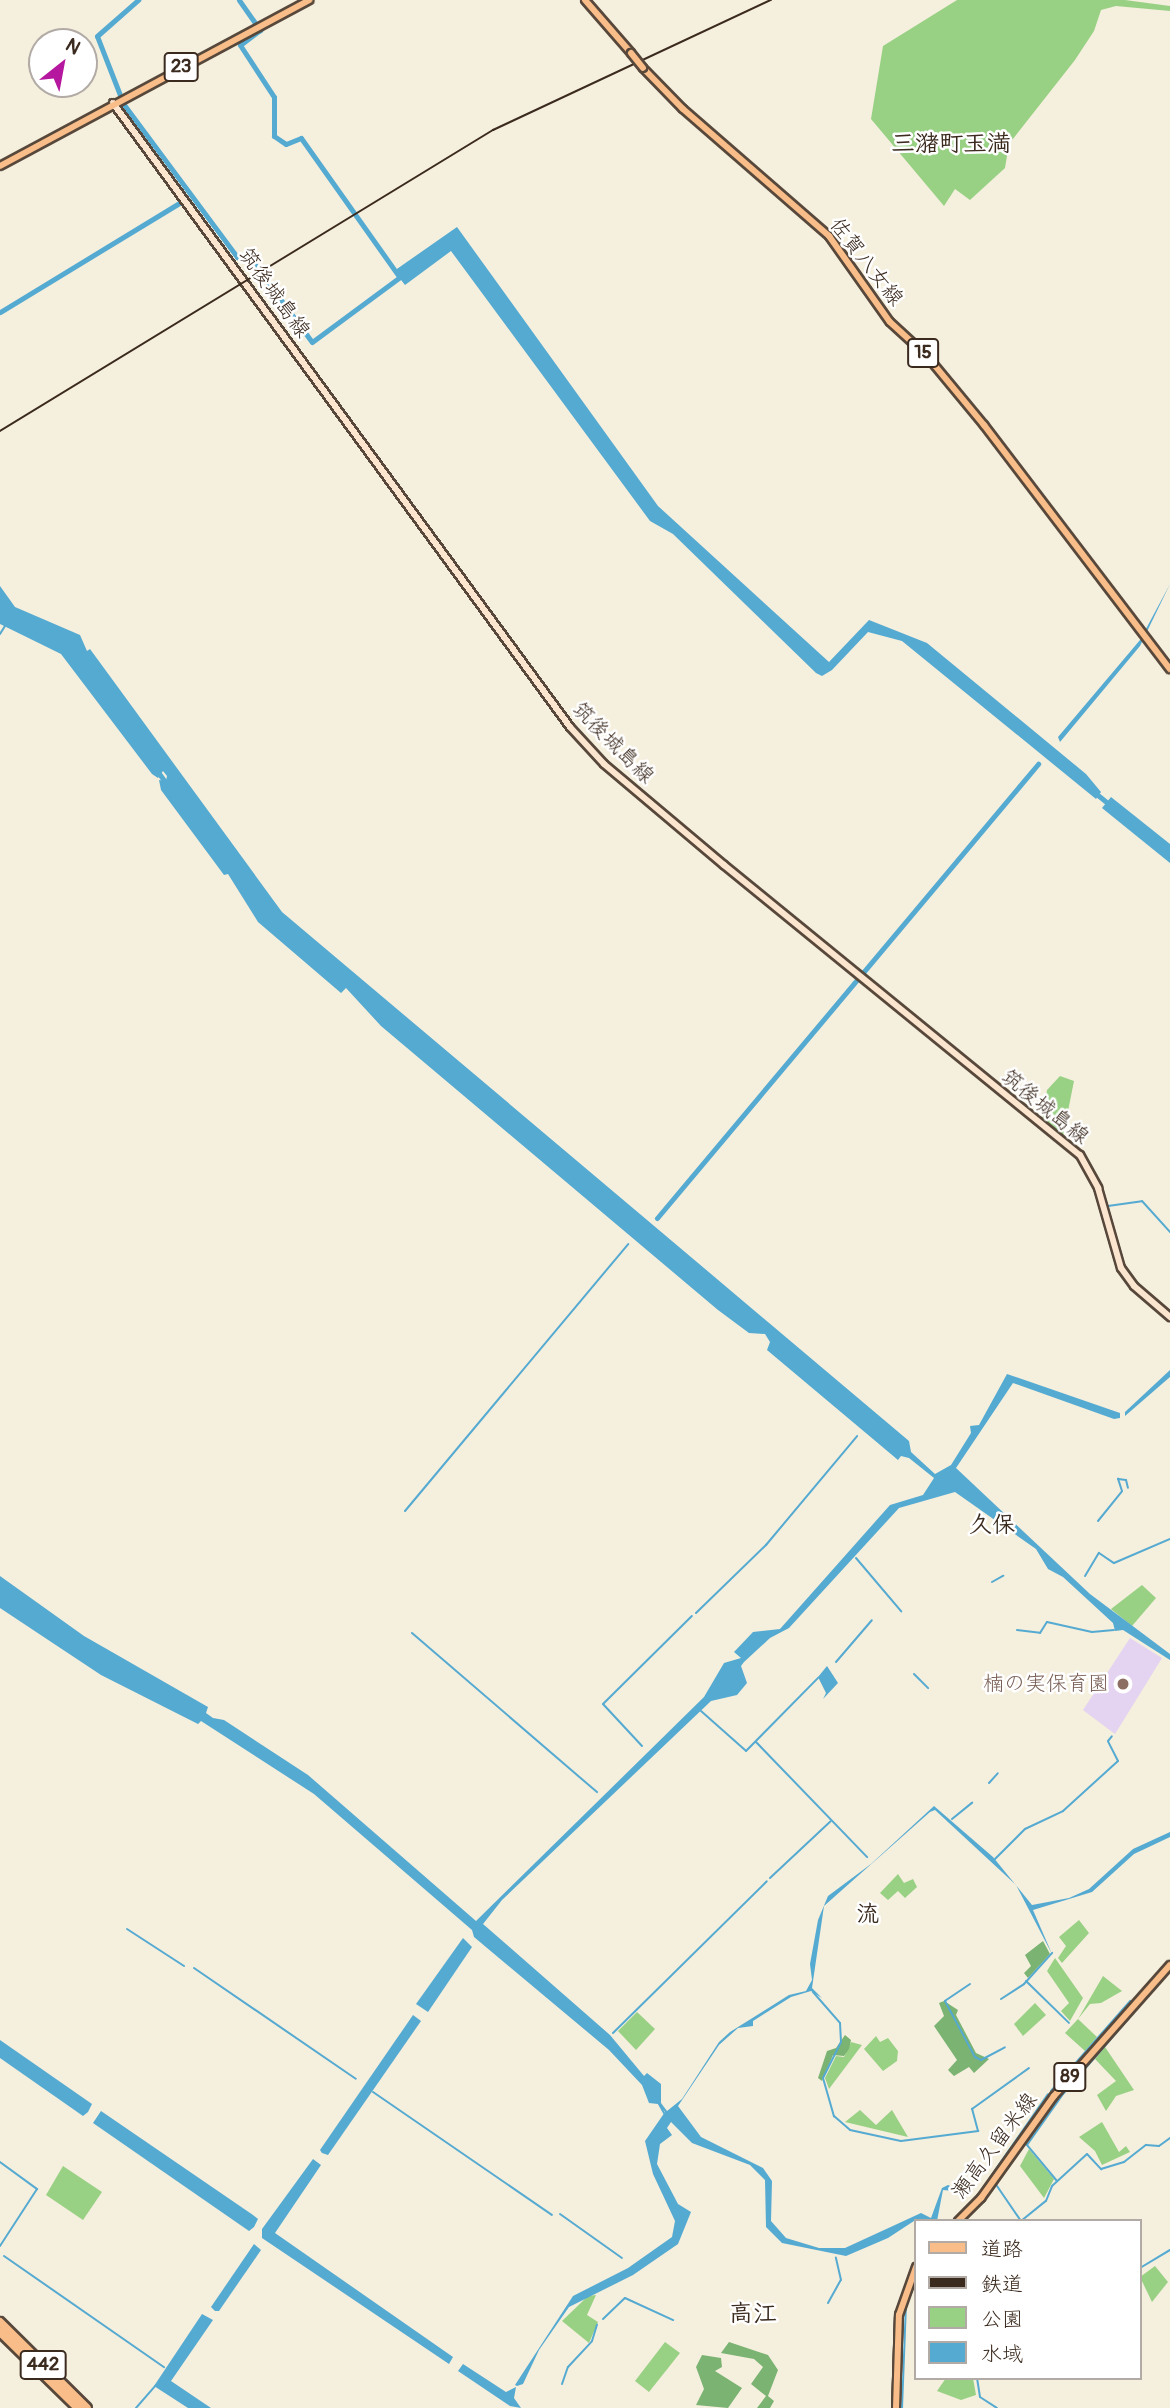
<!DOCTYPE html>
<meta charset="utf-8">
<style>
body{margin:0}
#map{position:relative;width:1170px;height:2408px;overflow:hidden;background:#f5efde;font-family:Pangolin,"Klee One",sans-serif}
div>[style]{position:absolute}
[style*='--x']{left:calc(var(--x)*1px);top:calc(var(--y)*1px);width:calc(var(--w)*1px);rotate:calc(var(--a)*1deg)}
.built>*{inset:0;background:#e4d3f1}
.green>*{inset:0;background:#99d184}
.forest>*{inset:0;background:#7ab372}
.water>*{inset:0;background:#55aad1}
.stream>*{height:2px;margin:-1px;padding:0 1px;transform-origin:1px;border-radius:1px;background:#55aad1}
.canal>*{height:5px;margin:-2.5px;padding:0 2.5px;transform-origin:2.5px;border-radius:2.5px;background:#55aad1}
.roads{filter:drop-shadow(2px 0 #57483b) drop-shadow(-2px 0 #57483b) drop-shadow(0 2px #57483b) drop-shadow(0 -2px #57483b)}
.secondary>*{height:6px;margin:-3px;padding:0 3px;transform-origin:3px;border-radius:3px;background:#fce5cf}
.primary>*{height:6px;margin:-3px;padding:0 3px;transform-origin:3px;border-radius:3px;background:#f8bd88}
.highway>*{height:8px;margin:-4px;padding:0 4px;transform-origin:4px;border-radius:4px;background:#f8bd88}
.rail>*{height:2px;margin:-1px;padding:0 1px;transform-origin:1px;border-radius:1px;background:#3b2a1e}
.bridges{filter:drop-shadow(2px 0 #57483b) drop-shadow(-2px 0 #57483b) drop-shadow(0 2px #57483b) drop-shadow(0 -2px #57483b)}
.primary-bridge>*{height:6px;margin:-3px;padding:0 3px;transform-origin:3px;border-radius:3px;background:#f8bd88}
.dots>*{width:19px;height:19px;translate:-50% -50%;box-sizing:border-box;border:4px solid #fff;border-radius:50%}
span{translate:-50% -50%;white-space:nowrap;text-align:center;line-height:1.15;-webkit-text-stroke:5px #fff;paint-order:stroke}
.shield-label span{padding:2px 5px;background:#fff;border:2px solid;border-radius:5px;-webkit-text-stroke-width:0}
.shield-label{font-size:19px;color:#3b2a1e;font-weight:700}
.street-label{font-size:21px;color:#3b2a1e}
.education-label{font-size:21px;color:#785e54}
.right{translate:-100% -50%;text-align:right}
.neighbourhood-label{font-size:23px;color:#3b2a1e;font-weight:700}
.quarter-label{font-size:24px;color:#3b2a1e;font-weight:700}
.legend{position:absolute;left:914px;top:2219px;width:228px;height:161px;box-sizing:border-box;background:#fff;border:2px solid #b1aaa5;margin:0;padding:9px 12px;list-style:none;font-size:21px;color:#3b2a1e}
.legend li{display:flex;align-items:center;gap:14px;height:35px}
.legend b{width:35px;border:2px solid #b1aaa5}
.north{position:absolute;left:28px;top:28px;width:70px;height:70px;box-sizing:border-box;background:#fff;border:2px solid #b1aaa5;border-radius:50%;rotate:31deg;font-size:19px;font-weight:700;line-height:28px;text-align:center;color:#3b2a1e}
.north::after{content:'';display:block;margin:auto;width:24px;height:32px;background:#b5179e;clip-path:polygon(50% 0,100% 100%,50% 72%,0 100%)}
</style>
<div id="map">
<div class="built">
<div style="clip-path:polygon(1130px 1638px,1162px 1658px,1115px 1734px,1083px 1710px)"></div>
</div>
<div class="green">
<div style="clip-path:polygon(957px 0,1125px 0,1170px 6px,1170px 11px,1116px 6px,1101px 10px,1094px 31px,1075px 60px,1009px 144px,1005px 168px,970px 200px,955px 189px,944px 206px,871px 119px,883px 46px)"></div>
<div style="clip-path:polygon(1060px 1076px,1074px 1081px,1063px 1136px,1042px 1122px,1047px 1090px)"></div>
<div style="clip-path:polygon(1142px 1585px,1156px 1598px,1132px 1626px,1111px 1609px)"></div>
<div style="clip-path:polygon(898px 1874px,904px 1883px,913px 1879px,917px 1887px,905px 1898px,898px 1891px,888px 1900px,880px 1893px)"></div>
<div style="clip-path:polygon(1079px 1920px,1089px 1933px,1062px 1963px,1058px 1958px,1066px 1946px,1059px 1937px)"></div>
<div style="clip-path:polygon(1055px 1958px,1083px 1998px,1070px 2021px,1061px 2011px,1069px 2003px,1047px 1971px)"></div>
<div style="clip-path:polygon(1103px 1976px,1122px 1991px,1101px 2003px,1090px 2004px,1078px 2019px)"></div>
<div style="clip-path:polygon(1035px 2003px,1046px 2015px,1023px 2036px,1014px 2024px)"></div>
<div style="clip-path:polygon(637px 2012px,655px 2029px,636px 2050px,618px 2031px)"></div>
<div style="clip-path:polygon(1078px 2019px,1097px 2037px,1085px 2051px,1065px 2033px)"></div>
<div style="clip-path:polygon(876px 2036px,880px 2042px,888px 2038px,898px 2051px,897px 2061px,883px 2071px,864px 2049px)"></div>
<div style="clip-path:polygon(851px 2042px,862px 2045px,829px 2089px,825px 2078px,836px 2056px,844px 2057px)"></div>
<div style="clip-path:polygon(1105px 2047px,1134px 2090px,1116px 2096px,1106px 2111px,1097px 2095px,1116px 2081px,1095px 2059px)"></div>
<div style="clip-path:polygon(860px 2110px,876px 2125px,892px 2110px,908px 2137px,845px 2122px)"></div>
<div style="clip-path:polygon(1102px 2122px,1119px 2152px,1126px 2146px,1130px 2152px,1102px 2165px,1095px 2151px,1079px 2137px)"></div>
<div style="clip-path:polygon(1029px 2149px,1054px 2179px,1044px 2198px,1020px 2166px)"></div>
<div style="clip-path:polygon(63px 2166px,102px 2192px,83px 2220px,46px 2195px)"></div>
<div style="clip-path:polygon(1155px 2266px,1168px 2282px,1152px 2302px,1140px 2277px)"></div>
<div style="clip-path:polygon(596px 2295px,587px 2315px,598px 2322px,589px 2343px,562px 2321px,588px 2296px)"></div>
<div style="clip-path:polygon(665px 2342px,680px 2353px,649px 2392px,635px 2381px)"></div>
<div style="clip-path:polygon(946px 2378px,973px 2378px,976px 2395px,961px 2400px,937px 2391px)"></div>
</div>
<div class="forest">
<div style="clip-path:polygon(1043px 1941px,1050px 1954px,1028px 1978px,1024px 1973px,1031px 1966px,1025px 1955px)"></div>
<div style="clip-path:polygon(944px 2001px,958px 2010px,956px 2015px,976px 2053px,989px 2059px,974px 2073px,969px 2067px,954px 2076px,948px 2070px,957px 2060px,934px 2026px,944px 2016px,939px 2003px)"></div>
<div style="clip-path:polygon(845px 2035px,851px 2040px,849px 2049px,844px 2056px,833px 2055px,822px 2081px,818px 2078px,827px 2051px,836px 2048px)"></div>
<div style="clip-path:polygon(729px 2342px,768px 2355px,778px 2370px,768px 2396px,774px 2401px,770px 2408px,757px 2408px,766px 2396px,751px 2384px,763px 2367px,754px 2359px,721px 2353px)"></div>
<div style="clip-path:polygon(702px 2355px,721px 2358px,722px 2367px,715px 2371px,742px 2388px,728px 2408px,696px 2405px,704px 2389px,696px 2367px)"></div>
</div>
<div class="water">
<div style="clip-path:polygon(457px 227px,658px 506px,829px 662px,869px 620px,927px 643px,1086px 774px,1101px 792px,1096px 799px,902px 641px,868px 632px,832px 670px,822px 676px,816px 673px,673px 534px,650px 521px,451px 251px,405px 285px,394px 271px)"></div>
<div style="clip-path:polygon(1170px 584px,1140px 646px,1060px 742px,1058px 737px,1140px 640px)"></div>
<div style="clip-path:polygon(0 586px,15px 607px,80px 635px,87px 651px,90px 649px,120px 690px,282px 912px,909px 1441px,911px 1452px,935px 1474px,951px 1465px,971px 1433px,970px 1426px,979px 1425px,1007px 1374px,1120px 1413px,1120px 1418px,1114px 1419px,1013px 1383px,956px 1468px,1090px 1594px,1170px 1654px,1170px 1660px,1123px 1630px,1115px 1631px,1113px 1623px,1063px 1577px,1048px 1569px,1036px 1549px,955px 1492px,899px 1508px,789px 1628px,770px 1638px,744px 1662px,741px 1666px,747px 1683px,737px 1695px,711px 1701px,502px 1900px,483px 1924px,610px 2035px,644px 2076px,647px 2073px,661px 2084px,661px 2103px,667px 2111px,682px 2099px,719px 2042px,730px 2032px,789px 1995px,806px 1991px,812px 1980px,810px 1964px,818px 1920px,828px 1896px,871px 1864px,934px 1806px,993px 1857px,1032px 1905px,1069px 1898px,1089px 1889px,1133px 1849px,1170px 1832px,1170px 1837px,1134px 1854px,1092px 1892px,1033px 1910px,1052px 1954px,1016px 1885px,935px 1810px,930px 1812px,824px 1906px,812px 1988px,822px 1998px,811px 1991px,791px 1997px,753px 2021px,753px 2026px,738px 2028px,719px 2045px,678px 2106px,701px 2137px,763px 2168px,772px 2181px,771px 2221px,786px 2238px,819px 2248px,845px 2248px,921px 2213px,931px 2218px,942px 2188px,948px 2185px,962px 2191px,971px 2188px,964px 2192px,943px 2190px,937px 2221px,917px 2219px,888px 2238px,846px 2256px,782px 2243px,766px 2227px,765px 2180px,750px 2165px,692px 2143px,671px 2122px,667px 2128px,672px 2135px,660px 2144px,657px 2164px,678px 2204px,691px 2212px,678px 2244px,633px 2275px,569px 2307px,539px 2350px,523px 2384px,517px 2386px,515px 2385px,573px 2296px,628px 2268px,672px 2237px,675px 2221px,653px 2174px,645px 2141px,665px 2112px,658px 2104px,649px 2103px,642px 2085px,609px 2050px,474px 1937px,472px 1930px,314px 1794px,201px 1721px,198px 1724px,101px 1675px,0 1608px,0 1576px,84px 1636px,208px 1707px,206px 1713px,213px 1718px,224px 1720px,308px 1775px,476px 1921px,704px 1697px,724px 1663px,741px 1658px,734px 1652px,753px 1632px,780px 1629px,890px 1505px,923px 1495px,934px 1478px,909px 1458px,901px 1456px,898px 1460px,767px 1350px,770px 1342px,765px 1334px,749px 1333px,718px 1310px,381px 1026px,346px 988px,341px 993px,258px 922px,228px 874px,224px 875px,161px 790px,159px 780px,166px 781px,167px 776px,163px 771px,158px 778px,152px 774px,61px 654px,0 624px)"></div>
<div style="clip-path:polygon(1111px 797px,1170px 844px,1170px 863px,1102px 808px)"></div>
<div style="clip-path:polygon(1170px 1370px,1170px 1377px,1125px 1416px,1125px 1412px)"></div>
<div style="clip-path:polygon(827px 1666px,838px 1683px,823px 1699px,826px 1693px,818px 1677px)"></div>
<div style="clip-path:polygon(463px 1938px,472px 1947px,428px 2012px,416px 2004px)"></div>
<div style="clip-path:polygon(413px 2015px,421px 2021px,328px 2155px,322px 2153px,320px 2150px)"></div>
<div style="clip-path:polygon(0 2040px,92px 2104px,88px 2112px,83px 2116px,0 2058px)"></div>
<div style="clip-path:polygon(101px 2111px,253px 2215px,258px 2219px,254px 2227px,249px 2231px,93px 2123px)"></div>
<div style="clip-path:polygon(313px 2159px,321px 2165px,275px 2233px,453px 2357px,449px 2364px,262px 2238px,262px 2229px)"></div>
<div style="clip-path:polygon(254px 2244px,261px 2250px,219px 2311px,215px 2311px,211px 2307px)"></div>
<div style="clip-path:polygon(202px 2314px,213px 2320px,171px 2381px,211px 2408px,188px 2408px,154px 2386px)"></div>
<div style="clip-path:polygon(463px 2364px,506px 2392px,516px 2387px,514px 2398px,521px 2408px,510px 2406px,458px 2371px)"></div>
</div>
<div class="stream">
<div style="--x:0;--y:634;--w:9;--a:-58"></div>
<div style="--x:1108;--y:1206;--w:34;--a:-8"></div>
<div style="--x:1142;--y:1201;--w:42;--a:47.9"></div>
<div style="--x:405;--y:1511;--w:348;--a:-50.1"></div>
<div style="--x:1098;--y:1521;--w:38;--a:-51"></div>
<div style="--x:1122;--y:1491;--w:13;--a:-108"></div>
<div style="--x:1118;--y:1479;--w:8;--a:7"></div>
<div style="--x:1126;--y:1480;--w:8;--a:76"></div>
<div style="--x:856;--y:1558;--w:70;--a:49.7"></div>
<div style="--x:1085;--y:1576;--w:27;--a:-59"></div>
<div style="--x:1099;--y:1553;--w:18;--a:34"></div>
<div style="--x:1114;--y:1563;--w:61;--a:-23.2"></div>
<div style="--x:992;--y:1582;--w:13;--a:-29"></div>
<div style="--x:696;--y:1613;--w:98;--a:-44.2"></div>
<div style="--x:766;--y:1545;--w:142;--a:-50.1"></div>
<div style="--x:1017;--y:1630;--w:23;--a:7"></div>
<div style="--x:1040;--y:1633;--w:13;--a:-58"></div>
<div style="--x:1047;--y:1622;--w:46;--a:12.5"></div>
<div style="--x:1092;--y:1632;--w:22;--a:-5"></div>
<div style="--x:412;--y:1633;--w:244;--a:40.7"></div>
<div style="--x:836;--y:1662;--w:55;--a:-49.4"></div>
<div style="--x:914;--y:1674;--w:20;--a:45"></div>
<div style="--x:701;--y:1711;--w:60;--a:41.6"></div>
<div style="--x:746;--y:1751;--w:103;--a:-45.4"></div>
<div style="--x:756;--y:1742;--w:160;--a:46"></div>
<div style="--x:642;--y:1746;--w:57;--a:-132.9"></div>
<div style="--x:603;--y:1704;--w:125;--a:-44.7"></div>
<div style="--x:989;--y:1783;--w:13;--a:-48"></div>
<div style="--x:952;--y:1819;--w:26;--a:-39"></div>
<div style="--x:995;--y:1859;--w:42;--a:-45"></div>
<div style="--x:1025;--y:1829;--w:42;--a:-25.3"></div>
<div style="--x:1063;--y:1811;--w:74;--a:-42.3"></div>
<div style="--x:1118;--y:1761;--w:22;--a:-117"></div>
<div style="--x:1108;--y:1741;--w:6;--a:-51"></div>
<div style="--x:770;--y:1878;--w:83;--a:-43.1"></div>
<div style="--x:127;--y:1929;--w:68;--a:33"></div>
<div style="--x:194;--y:1968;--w:196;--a:34.4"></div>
<div style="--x:1026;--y:1981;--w:60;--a:44.3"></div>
<div style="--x:970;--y:1984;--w:30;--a:146"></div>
<div style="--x:945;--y:2001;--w:64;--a:61.8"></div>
<div style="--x:975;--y:2057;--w:7;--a:27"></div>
<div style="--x:981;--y:2060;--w:27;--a:-28"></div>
<div style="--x:813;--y:1992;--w:41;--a:48.9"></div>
<div style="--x:840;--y:2023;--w:19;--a:87"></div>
<div style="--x:841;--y:2042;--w:40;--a:116.6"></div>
<div style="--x:823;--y:2078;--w:40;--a:74"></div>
<div style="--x:834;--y:2116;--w:21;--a:41"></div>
<div style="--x:850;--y:2130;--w:52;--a:12.2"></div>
<div style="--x:901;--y:2141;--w:78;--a:-7.4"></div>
<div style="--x:978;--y:2131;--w:23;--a:-105"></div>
<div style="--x:972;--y:2109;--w:70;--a:-35.7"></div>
<div style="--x:1001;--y:1999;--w:27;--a:-33"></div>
<div style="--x:1024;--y:1984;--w:42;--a:-47.9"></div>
<div style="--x:613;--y:2033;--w:216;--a:-44.6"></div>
<div style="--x:1051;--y:2091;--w:120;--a:-48.7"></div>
<div style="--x:373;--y:2092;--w:217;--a:34.5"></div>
<div style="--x:659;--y:2104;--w:13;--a:61"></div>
<div style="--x:0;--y:2162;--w:46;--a:36.1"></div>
<div style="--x:37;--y:2189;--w:68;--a:123"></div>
<div style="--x:989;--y:2179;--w:103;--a:-55.2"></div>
<div style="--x:1057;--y:2181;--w:47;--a:-129.8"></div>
<div style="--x:1027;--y:2145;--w:62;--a:-54.8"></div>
<div style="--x:1063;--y:2094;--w:162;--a:-49"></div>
<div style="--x:997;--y:2186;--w:42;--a:55.6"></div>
<div style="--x:1021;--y:2221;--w:32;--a:-39"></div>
<div style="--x:1046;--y:2201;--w:16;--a:-68"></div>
<div style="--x:1052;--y:2186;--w:47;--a:-42.4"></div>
<div style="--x:1087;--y:2154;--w:21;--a:47"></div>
<div style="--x:1101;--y:2169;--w:24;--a:-17"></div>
<div style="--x:1124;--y:2162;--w:28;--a:-38"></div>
<div style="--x:1146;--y:2145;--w:13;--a:4"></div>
<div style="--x:1159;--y:2146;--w:14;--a:-36"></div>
<div style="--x:560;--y:2214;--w:76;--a:35.4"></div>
<div style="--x:4;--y:2256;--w:195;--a:34.8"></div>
<div style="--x:1140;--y:2268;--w:35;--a:-31"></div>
<div style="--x:828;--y:2303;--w:26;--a:-61"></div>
<div style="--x:841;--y:2280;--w:23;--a:-103"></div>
<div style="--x:603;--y:2319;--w:30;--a:-44"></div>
<div style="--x:625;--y:2298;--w:53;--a:24.6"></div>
<div style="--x:977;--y:2378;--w:19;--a:81"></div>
<div style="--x:980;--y:2397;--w:20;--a:33"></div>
<div style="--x:562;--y:2384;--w:18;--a:-71"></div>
<div style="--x:568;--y:2367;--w:35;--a:-47"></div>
<div style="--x:592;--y:2341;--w:17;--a:-73"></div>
<div style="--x:136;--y:2408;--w:30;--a:-49"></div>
<div style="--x:902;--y:2408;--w:103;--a:-87.8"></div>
</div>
<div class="canal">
<div style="--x:239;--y:0;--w:37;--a:55"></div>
<div style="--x:260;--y:30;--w:25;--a:143"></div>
<div style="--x:240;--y:45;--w:62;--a:56.8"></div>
<div style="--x:274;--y:97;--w:39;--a:90"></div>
<div style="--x:274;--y:136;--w:14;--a:34"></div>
<div style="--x:286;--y:144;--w:16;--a:-22"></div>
<div style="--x:301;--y:138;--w:168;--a:54.7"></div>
<div style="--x:120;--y:95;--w:63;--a:-111.3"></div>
<div style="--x:97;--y:36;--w:55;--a:-41.3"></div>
<div style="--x:122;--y:102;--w:193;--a:53.4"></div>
<div style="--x:237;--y:257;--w:17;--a:17"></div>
<div style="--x:253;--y:262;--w:99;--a:53.6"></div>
<div style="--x:312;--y:342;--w:109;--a:-36.5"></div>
<div style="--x:0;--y:312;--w:218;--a:-31.3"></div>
<div style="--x:155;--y:768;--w:22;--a:54"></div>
<div style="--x:1094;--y:792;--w:22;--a:39"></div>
<div style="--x:657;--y:1218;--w:593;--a:-50"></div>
</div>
<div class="roads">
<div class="secondary">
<div style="--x:113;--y:103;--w:773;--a:53.78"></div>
<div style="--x:570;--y:727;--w:50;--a:47.4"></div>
<div style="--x:604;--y:764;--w:157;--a:40.1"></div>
<div style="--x:724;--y:865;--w:459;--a:39.2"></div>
<div style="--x:1080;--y:1155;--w:38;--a:61"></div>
<div style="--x:1098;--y:1188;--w:83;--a:74"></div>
<div style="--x:1121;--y:1268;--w:22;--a:54"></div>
<div style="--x:1134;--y:1286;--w:48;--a:40.7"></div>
</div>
<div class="primary">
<div style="--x:585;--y:0;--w:70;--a:49"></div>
<div style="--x:643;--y:68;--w:57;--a:45.7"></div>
<div style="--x:683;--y:109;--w:194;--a:41"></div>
<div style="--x:829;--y:236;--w:105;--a:54.7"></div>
<div style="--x:890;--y:322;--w:49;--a:42.5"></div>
<div style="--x:926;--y:355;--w:91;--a:50.4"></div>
<div style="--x:984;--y:425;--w:307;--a:52.7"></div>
<div style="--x:0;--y:166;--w:351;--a:-28.2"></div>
<div style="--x:958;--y:2221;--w:33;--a:-45"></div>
<div style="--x:981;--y:2198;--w:125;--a:-54.4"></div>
<div style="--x:1054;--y:2096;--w:175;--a:-48.5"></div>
<div style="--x:896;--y:2408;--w:93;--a:-88.2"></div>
<div style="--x:899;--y:2315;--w:51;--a:-70.5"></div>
</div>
<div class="highway">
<div style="--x:0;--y:2322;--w:122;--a:44.7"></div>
<div style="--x:0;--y:2332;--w:109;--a:44.3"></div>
</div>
</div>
<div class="rail">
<div style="--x:0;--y:431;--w:578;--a:-31.41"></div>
<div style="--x:493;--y:130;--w:307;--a:-25.1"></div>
</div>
<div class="bridges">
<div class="primary-bridge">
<div style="--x:631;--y:53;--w:19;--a:51"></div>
</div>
</div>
<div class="dots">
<div style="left:1123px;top:1684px;background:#8d6e63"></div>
</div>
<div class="shield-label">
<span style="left:181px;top:67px">23</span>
<span style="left:923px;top:353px">15</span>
<span style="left:1070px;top:2077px">89</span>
<span style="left:43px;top:2365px">442</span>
</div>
<div class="street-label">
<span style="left:866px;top:262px;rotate:52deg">佐賀八女線</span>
<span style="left:274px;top:293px;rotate:54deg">筑後城島線</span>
<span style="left:613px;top:743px;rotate:45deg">筑後城島線</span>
<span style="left:1045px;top:1107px;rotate:39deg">筑後城島線</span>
<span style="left:995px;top:2146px;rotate:-53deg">瀬高久留米線</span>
</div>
<div class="education-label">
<span class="right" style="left:1109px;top:1684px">楠の実保育園</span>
</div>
<div class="neighbourhood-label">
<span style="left:992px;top:1525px">久保</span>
<span style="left:868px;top:1914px">流</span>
</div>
<div class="quarter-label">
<span style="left:951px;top:144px">三潴町玉満</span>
<span style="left:753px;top:2314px">高江</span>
</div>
<ul class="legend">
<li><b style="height:9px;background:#f8bd88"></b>道路</li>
<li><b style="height:9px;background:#3b2a1e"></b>鉄道</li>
<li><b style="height:19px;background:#99d184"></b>公園</li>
<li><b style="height:19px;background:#55aad1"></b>水域</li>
</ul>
<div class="north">N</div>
</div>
